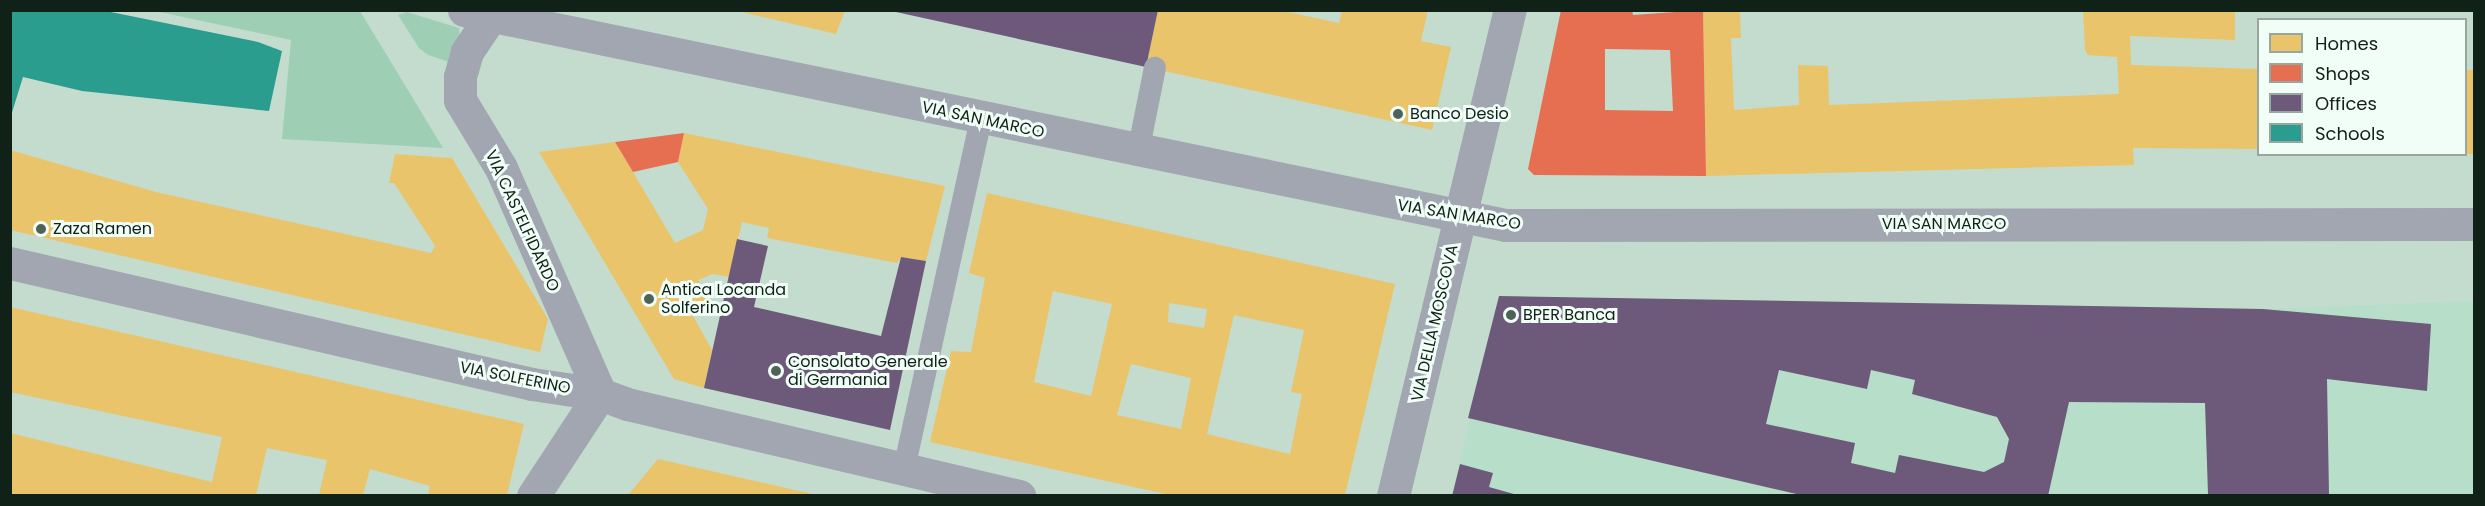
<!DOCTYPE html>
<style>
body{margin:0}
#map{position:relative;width:2485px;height:506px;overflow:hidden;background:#c4dcce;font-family:Poppins,sans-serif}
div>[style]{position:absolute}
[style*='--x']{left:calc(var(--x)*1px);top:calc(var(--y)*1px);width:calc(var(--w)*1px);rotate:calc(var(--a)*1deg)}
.built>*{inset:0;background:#b7dec8}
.green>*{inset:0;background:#9ecfb5}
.homes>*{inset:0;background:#e9c46a}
.shops>*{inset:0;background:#e76f51}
.offices>*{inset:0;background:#6d597a}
.schools>*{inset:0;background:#2a9d8f}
.lane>*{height:22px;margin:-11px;padding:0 11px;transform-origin:11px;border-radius:11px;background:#a1a6b1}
.street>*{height:33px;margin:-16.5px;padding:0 16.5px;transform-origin:16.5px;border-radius:16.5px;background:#a1a6b1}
.dots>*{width:16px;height:16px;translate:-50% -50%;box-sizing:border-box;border:3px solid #f1fef7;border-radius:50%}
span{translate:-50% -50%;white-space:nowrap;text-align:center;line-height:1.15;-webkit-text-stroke:6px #f1fef7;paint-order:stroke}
.poi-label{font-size:16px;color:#102118}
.left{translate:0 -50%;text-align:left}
.street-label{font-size:16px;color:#102118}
.frame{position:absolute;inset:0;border:12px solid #102118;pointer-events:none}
.legend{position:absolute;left:2257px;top:18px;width:210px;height:138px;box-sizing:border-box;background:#f1fef7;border:2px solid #97a69e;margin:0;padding:8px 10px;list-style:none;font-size:18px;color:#102118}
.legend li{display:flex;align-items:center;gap:12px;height:30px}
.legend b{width:30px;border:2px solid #97a69e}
</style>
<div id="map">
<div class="built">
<div style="clip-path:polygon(1499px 296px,2263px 309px,2474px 301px,2473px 495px,1452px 496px)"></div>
</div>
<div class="green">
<div style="clip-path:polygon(155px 11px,360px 11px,443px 148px,282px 139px,291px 40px)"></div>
<div style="clip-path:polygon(407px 12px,459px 28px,460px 37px,449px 62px,428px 55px,419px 48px,398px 15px)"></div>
</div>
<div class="homes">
<div style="clip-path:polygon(733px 10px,845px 10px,836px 34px)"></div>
<div style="clip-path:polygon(1158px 10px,1279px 10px,1339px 23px,1342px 10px,1428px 10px,1421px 41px,1451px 47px,1432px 130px,1146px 67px)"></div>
<div style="clip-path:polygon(1703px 10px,1740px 10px,1741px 38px,1731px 38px,1734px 110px,1799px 105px,1798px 65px,1828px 66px,1829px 105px,2119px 94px,2117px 57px,2088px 55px,2085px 50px,2083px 10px,2235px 10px,2235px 40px,2130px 36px,2131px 65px,2258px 69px,2258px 149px,2133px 148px,2134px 165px,1706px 176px)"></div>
<div style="clip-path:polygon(2466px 70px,2474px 70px,2474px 154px,2466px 154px)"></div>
<div style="clip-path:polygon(684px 133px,945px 186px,926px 261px,901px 257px,897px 263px,767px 238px,769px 228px,742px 222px,729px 277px,713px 274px,698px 280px,712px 302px,692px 314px,712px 350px,704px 388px,674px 379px,539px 152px,615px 142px,675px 243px,703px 230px,708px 209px,678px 162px)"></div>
<div style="clip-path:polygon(10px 150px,156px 192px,431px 253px,435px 246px,394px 183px,389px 183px,395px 154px,452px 158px,548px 319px,540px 352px,10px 230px)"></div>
<div style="clip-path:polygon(evenodd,987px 193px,1395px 284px,1345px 495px,1170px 495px,930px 442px,951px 351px,971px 352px,985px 278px,969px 273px,987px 193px,1053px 291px,1112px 304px,1091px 396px,1034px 382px,1053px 291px,987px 193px,1169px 303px,1207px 309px,1204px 328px,1168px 322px,1169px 303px,987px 193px,1234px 315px,1304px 330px,1291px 392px,1302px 394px,1290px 454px,1207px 434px,1234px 315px,987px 193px,1131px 364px,1191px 378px,1181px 429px,1117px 415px,1131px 364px)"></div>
<div style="clip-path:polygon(10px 307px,524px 424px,507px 495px,428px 495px,430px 486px,370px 469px,363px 495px,319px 495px,327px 460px,267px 448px,256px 495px,10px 495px,10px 433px,212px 482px,222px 437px,10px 392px)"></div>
<div style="clip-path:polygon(658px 459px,817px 495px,628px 495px)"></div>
</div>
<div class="shops">
<div style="clip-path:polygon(evenodd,1561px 10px,1632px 10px,1633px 15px,1703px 10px,1706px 176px,1534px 175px,1528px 169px,1561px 10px,1605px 49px,1670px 50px,1673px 111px,1605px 110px,1605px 49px)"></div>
<div style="clip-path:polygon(684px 133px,678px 162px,633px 172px,615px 142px)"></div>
</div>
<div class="offices">
<div style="clip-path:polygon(887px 10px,1158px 10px,1146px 67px)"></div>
<div style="clip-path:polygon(737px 239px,768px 246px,754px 307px,881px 336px,901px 257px,926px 261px,890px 430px,704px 388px)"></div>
<div style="clip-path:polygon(evenodd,1499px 296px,2263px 309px,2431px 324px,2427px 391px,2327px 379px,2329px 494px,2208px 494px,2205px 403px,2069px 402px,2048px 496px,1805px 496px,1468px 418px,1499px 296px,1779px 370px,1867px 389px,1871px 370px,1915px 380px,1912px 394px,1997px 417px,2009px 439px,2004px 462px,1984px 472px,1899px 455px,1895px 473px,1851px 463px,1855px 443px,1766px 424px,1779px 370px)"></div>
<div style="clip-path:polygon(1460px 464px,1493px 473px,1489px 487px,1521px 496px,1452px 496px)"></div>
</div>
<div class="schools">
<div style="clip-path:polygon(10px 10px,101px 10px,258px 42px,282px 51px,269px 111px,82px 91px,23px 77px,10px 119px)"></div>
</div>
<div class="lane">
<div style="--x:1138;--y:152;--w:86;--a:-78.6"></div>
<div style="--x:904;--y:469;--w:357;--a:-77.6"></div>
</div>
<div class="street">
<div style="--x:464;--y:10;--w:1064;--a:11.66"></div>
<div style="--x:1506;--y:225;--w:968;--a:-0.06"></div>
<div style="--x:489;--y:19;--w:40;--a:124"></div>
<div style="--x:467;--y:52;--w:26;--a:106"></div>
<div style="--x:460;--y:77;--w:23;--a:90"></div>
<div style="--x:460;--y:100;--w:79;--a:58.9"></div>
<div style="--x:501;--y:168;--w:247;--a:66.3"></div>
<div style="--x:10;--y:263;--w:536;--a:13.05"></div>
<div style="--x:532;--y:384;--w:69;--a:8.4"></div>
<div style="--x:600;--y:394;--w:29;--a:20"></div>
<div style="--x:627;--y:404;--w:403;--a:13.2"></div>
<div style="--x:533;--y:496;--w:122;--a:-56.7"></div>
<div style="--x:1393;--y:496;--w:500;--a:-76.5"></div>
</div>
<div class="dots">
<div style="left:1398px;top:114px;background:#4f6258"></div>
<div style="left:41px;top:229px;background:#4f6258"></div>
<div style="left:649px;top:299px;background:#4f6258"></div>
<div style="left:1511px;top:315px;background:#4f6258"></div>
<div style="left:776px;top:371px;background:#4f6258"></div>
</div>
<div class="poi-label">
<span class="left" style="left:1410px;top:114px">Banco Desio</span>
<span class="left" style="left:53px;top:229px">Zaza Ramen</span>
<span class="left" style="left:661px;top:299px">Antica Locanda<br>Solferino</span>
<span class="left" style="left:1523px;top:315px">BPER Banca</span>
<span class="left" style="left:788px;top:371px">Consolato Generale<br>di Germania</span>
</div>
<div class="street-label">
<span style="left:983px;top:120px;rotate:12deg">VIA SAN MARCO</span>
<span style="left:1459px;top:215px;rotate:9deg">VIA SAN MARCO</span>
<span style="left:522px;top:221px;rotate:65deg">VIA CASTELFIDARDO</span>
<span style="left:1944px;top:224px">VIA SAN MARCO</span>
<span style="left:1435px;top:323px;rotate:-77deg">VIA DELLA MOSCOVA</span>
<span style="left:515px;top:378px;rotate:11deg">VIA SOLFERINO</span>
</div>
<div class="frame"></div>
<ul class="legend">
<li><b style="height:16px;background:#e9c46a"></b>Homes</li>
<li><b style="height:16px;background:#e76f51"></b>Shops</li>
<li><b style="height:16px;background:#6d597a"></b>Offices</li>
<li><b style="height:16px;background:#2a9d8f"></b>Schools</li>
</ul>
</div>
